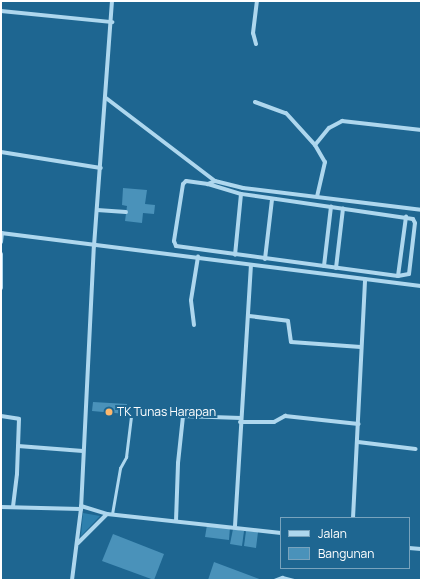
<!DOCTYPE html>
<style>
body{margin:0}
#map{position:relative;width:422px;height:581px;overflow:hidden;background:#1e6691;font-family:Manrope,sans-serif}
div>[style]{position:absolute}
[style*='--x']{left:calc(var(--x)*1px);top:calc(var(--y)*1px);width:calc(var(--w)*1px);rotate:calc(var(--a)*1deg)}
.green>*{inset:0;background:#2e80ad}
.building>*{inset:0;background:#4a92ba}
.service>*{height:3px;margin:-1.5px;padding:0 1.5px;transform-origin:1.5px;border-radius:1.5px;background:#aed7ee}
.minor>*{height:4px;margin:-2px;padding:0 2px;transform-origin:2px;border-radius:2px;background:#aed7ee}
.dots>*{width:11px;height:11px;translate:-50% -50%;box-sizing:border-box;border:2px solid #1e6691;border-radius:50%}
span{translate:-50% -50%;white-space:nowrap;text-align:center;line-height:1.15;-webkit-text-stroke:4px #1e6691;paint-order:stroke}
.poi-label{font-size:12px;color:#fff}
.left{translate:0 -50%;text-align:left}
.frame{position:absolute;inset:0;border:2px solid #fff;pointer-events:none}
.legend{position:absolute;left:280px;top:517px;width:130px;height:52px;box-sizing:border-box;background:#1e6691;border:1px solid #78a3bd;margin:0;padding:5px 7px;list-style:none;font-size:12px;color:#fff}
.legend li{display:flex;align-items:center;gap:8px;height:20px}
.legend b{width:20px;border:1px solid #78a3bd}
</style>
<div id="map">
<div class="green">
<div style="clip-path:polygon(83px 513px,100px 516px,81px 536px)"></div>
</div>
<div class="building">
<div style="clip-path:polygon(123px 188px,147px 190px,145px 204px,155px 205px,154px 214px,143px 213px,142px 223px,125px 221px,127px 206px,122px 205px)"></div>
<div style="clip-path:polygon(93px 402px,127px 404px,126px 414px,92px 411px)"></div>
<div style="clip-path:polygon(207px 525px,230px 527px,229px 540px,205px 537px)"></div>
<div style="clip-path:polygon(233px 529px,244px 531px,242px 546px,230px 544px)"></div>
<div style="clip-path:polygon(246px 531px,258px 532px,256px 548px,244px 546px)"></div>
<div style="clip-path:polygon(113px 534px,164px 554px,154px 580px,102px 561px)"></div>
<div style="clip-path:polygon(214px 562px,262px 580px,208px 580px)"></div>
</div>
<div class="service">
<div style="--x:112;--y:514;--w:47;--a:-80.1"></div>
<div style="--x:120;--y:468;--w:13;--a:-61"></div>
<div style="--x:126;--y:457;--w:41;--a:-83"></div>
<div style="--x:274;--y:580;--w:9;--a:-21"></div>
<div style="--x:282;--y:577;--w:12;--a:14"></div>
</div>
<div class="minor">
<div style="--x:1;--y:11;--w:112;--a:5.7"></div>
<div style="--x:256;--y:44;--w:11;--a:-105"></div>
<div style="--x:253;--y:33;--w:32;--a:-83"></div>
<div style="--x:106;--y:98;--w:137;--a:37.3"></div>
<div style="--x:215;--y:181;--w:29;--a:14"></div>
<div style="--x:243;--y:188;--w:179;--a:7"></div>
<div style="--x:255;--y:102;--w:33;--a:20"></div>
<div style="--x:286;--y:113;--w:43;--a:47.8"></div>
<div style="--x:315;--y:145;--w:20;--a:60"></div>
<div style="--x:325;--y:162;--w:35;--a:103"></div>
<div style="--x:315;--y:145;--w:22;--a:-51"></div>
<div style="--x:329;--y:128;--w:15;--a:-28"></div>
<div style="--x:342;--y:121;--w:80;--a:6.5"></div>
<div style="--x:1;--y:152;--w:101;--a:9.1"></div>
<div style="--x:215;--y:181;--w:8;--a:157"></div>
<div style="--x:208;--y:184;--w:22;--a:-172"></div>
<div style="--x:186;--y:181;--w:4;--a:135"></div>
<div style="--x:183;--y:184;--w:58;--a:99"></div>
<div style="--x:174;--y:241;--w:5;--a:68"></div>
<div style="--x:176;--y:246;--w:224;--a:7.7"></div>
<div style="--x:398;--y:276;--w:11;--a:-10"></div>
<div style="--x:409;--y:274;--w:51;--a:-83.3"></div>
<div style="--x:415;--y:223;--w:4;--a:-117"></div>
<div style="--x:413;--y:219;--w:174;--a:-171.7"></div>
<div style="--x:208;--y:184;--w:34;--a:17"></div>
<div style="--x:241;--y:194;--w:61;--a:95.6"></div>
<div style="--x:97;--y:210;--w:29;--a:4"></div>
<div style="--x:1;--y:233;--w:423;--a:7.2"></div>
<div style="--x:1;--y:242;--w:9;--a:-84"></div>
<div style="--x:1;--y:254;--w:34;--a:90"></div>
<div style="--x:265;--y:259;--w:60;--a:-83.3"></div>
<div style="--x:324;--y:266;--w:60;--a:-83.3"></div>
<div style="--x:336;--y:268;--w:60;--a:-83.3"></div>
<div style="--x:398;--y:276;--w:60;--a:-82.3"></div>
<div style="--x:249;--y:316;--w:39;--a:7"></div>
<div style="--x:288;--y:321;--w:21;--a:82"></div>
<div style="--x:291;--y:342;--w:70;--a:4.1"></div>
<div style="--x:194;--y:325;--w:25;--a:-97"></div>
<div style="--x:191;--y:300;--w:44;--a:-80.8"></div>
<div style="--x:1;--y:416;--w:18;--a:9"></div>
<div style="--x:19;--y:419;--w:55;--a:92.1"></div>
<div style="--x:17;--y:474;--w:33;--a:97"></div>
<div style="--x:240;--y:422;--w:34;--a:0"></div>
<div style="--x:274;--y:422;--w:13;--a:-29"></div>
<div style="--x:285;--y:416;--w:74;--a:6.2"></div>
<div style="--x:358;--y:442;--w:58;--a:6.9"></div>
<div style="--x:18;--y:446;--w:65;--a:4.4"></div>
<div style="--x:81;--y:506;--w:27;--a:17"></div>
<div style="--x:1;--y:507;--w:80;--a:1.4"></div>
<div style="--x:353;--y:518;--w:239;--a:-87.1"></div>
<div style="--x:176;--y:521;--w:58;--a:-88"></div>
<div style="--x:178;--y:463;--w:47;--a:-83.9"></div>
<div style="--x:183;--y:416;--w:58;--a:2"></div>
<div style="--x:235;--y:526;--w:261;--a:-86.5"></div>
<div style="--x:78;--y:543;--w:41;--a:-45"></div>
<div style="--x:107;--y:514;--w:175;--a:6.2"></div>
<div style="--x:409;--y:548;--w:12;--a:5"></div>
<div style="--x:72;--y:580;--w:72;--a:-82.8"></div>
<div style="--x:81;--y:509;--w:263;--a:-87.2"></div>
<div style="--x:94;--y:246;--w:246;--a:-85.8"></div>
</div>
<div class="dots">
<div style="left:109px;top:412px;background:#fdb86d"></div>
</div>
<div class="poi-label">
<span class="left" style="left:117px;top:412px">TK Tunas Harapan</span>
</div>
<div class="frame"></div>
<ul class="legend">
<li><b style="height:5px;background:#aed7ee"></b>Jalan</li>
<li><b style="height:11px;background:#4a92ba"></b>Bangunan</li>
</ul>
</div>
